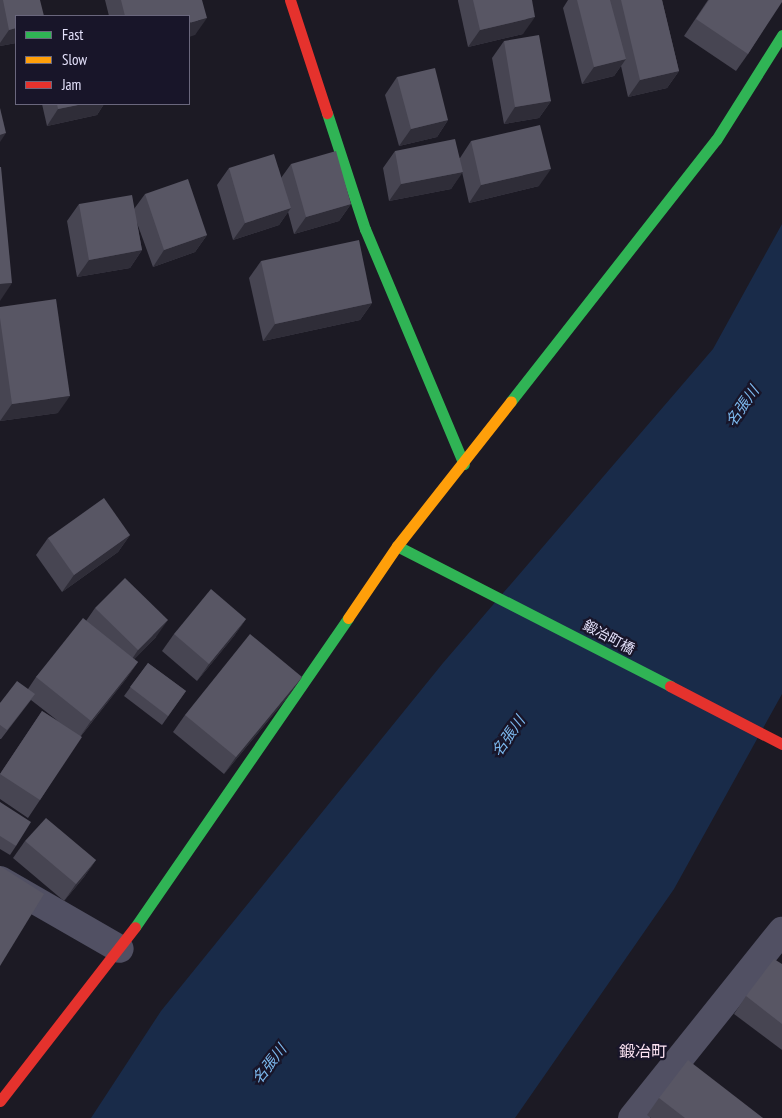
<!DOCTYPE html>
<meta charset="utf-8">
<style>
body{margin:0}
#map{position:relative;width:782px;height:1118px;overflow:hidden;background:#1c1a24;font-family:"PT Sans Narrow","Noto Sans JP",sans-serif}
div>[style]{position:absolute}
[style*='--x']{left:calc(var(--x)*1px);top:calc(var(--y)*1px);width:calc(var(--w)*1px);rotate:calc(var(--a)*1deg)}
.water>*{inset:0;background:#192b49}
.street>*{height:28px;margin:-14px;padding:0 14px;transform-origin:14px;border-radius:14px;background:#515063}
.fast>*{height:11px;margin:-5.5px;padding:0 5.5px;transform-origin:5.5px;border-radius:5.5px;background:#30b455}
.slow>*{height:11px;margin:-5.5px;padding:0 5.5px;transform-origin:5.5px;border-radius:5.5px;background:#ff9f0a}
.jam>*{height:11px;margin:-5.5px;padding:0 5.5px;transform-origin:5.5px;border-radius:5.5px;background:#e5322d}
.wall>*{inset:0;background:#474552}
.shaded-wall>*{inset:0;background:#2f2d38}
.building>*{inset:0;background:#585664}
span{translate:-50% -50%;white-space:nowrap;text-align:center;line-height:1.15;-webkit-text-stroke:4.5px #181529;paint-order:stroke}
.street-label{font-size:14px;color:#e4e1fb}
.water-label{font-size:15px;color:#7cb8ed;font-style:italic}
.quarter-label{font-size:16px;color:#fbe2f2}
.legend{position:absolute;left:15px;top:15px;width:175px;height:90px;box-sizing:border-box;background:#181529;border:1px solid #6a677d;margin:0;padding:6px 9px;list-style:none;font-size:15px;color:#e4e1fb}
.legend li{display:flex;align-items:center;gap:10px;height:25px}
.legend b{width:25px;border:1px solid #6a677d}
</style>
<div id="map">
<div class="water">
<div style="clip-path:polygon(782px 224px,782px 694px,674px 889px,515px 1118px,91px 1118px,161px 1011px,443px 663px,713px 349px)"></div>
</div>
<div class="street">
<div style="--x:0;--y:880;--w:138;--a:29.9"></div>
<div style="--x:632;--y:1118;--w:240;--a:-51.3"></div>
</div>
<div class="fast">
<div style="--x:327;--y:113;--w:122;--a:71.9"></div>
<div style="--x:365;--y:229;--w:255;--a:67.2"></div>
<div style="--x:511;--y:401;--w:332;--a:-51.9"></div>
<div style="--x:716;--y:140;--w:124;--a:-57.8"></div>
<div style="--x:397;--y:546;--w:307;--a:27.1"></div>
<div style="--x:135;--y:927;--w:375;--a:-55.4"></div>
</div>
<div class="slow">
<div style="--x:348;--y:618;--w:87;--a:-55.8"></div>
<div style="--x:397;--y:546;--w:184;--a:-51.8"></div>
</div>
<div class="jam">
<div style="--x:290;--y:0;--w:119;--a:71.9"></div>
<div style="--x:670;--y:686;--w:126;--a:27.4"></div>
<div style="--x:0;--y:1101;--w:220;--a:-52.2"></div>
</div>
<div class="wall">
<div style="clip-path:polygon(0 0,40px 0,16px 16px,16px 43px,0 46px)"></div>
<div style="clip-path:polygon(105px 0,202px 0,195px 35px,189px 16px,109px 16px)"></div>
<div style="clip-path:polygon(458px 0,532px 0,523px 34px,468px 47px,458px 1px)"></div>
<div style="clip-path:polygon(568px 0,662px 0,679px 71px,667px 88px,628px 97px,621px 66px,614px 76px,582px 84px,563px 8px)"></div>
<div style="clip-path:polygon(708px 0,782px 0,748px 54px,736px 71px,684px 36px)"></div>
<div style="clip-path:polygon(504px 41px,551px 101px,539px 118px,504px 124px,492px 58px)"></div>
<div style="clip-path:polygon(397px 77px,448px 120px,437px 137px,399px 146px,385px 95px)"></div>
<div style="clip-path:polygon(42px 104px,104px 104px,97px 115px,47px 126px)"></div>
<div style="clip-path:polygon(471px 141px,539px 186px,469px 203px,462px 172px,451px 189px,389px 201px,383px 168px,395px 151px,460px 158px)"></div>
<div style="clip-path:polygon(291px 164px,351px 204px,339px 221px,294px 234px,288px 212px,279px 225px,233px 240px,217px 185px,229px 168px,281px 178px)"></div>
<div style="clip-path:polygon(145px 194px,207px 235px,195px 252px,153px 267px,137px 223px,142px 250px,130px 268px,77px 277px,67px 221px,79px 204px,134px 209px)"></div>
<div style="clip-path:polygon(261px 261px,372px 303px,360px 320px,263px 341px,249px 278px)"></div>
<div style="clip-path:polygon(0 307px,58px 413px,0 421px)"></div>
<div style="clip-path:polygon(130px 535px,118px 552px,62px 592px,36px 555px,48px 538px)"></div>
<div style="clip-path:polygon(95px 608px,156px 637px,134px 659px,138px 662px,126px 679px,81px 736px,40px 800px,28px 818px,0 799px,0 774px,42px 711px,58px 721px,31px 700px,1px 739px,0 739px,0 703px,28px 689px,36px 677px,86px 621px)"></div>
<div style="clip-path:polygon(246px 619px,234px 636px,197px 681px,162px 651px,174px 634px)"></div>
<div style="clip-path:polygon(148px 663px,186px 691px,162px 725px,124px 696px)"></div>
<div style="clip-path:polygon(302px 677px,290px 694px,224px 774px,173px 732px,185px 715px)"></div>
<div style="clip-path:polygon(0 802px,16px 846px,10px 855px,0 849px)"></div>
<div style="clip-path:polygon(25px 841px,96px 860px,84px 877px,64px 901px,13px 858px)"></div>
<div style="clip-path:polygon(782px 964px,782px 1050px,734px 1014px,746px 996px)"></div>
<div style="clip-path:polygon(659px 1098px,763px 1118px,651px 1118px,647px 1115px)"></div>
</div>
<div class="shaded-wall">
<div style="clip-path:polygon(535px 17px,523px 34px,468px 47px,480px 30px)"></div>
<div style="clip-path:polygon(207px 18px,195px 35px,189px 37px,189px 23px)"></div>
<div style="clip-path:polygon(16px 28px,16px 43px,0 46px,0 43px,9px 30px)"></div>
<div style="clip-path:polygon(626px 59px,614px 76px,582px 84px,594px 67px)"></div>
<div style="clip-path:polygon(679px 71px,667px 88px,628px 97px,640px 80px)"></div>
<div style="clip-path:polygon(551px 101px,539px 118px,504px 124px,515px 107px)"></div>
<div style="clip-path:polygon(83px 104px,104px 104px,97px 115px,47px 126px,58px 109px)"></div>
<div style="clip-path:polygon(448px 120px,437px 137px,399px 146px,411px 129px)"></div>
<div style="clip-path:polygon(6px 133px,0 142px,0 135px)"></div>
<div style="clip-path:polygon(551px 169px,539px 186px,469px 203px,481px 185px)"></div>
<div style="clip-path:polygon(463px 172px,451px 189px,389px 201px,401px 184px)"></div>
<div style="clip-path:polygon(351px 204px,339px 221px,294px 234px,306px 217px)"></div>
<div style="clip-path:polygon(291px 208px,279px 225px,233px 240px,245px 223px)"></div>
<div style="clip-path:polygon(207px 235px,195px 252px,153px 267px,164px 250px)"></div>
<div style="clip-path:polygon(142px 250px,130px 268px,77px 277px,89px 260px)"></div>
<div style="clip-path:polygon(12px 283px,0 301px,0 284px)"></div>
<div style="clip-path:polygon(372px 303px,360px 320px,263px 341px,275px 324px)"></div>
<div style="clip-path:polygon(70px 396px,58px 413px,0 421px,12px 404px)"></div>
<div style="clip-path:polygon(130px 535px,118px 552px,62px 592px,74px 575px)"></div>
<div style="clip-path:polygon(246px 619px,234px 636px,197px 681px,209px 664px)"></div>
<div style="clip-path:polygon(168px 620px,156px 637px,126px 668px,138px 650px)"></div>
<div style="clip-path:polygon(138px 662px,126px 679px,79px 738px,91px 721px)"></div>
<div style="clip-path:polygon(302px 677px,290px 694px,224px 774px,236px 757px)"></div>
<div style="clip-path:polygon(96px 860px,84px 877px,64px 901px,76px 884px)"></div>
</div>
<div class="building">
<div style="clip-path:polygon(3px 0,40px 0,44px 16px,16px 16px,16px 28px,9px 30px)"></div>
<div style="clip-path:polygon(121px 0,202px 0,207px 18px,189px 23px,189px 16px,125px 16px)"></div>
<div style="clip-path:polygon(473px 0,532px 0,535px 17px,480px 30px)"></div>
<div style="clip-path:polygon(577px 0,610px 0,626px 59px,594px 67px)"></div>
<div style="clip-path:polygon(621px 0,662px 0,679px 71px,640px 80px)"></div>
<div style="clip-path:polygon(709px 0,782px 0,782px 2px,748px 54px,696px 19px)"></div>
<div style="clip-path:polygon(539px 35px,551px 101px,515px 107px,504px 41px)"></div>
<div style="clip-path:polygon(435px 68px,448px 120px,411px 129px,397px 77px)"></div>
<div style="clip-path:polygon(57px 104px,83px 104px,58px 109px)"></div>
<div style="clip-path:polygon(0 108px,6px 133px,0 135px)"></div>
<div style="clip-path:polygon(540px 125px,551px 169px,481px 185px,471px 141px)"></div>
<div style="clip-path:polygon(455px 139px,463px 172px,401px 184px,395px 151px)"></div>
<div style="clip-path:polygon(336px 151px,351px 204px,306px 217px,291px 164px)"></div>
<div style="clip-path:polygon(274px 154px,291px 208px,245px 223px,229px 168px)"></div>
<div style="clip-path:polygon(0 167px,1px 167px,12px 283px,0 284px)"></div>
<div style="clip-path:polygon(188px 179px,207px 235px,164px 250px,145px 194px)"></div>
<div style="clip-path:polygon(132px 195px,142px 250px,89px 260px,79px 204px)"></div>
<div style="clip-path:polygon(359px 240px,372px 303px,275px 324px,261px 261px)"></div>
<div style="clip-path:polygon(56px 299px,70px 396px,12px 404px,0 318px,0 307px)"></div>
<div style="clip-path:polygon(104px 498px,130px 535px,74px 575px,48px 538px)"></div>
<div style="clip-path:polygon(125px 578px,168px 620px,138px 650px,95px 608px)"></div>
<div style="clip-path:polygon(211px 589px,246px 619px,209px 664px,174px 634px)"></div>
<div style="clip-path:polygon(83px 618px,138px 662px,91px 721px,36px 677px)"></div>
<div style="clip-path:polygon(250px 634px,302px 677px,236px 757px,185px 715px)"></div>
<div style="clip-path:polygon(148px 663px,186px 691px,168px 716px,130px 687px)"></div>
<div style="clip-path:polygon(17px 681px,35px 694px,7px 730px,0 725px,0 703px)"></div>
<div style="clip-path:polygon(42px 711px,82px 737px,40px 800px,0 774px)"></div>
<div style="clip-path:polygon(0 802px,31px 822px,16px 846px,0 836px)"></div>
<div style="clip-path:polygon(46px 818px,96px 860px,76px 884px,25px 841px)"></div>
<div style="clip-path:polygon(0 866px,44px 894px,0 966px)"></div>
<div style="clip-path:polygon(774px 959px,782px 964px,782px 1024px,746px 996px)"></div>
<div style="clip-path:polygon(688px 1060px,763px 1118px,685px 1118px,659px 1098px)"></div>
</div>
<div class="street-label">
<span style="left:609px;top:637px;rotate:28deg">鍛冶町橋</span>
</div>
<div class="water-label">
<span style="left:742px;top:406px;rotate:-55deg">名張川</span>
<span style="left:508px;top:736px;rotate:-55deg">名張川</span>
<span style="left:269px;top:1064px;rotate:-52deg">名張川</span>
</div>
<div class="quarter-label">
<span style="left:643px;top:1051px">鍛冶町</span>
</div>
<ul class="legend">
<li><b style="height:6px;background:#30b455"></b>Fast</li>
<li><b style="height:6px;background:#ff9f0a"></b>Slow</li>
<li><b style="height:6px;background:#e5322d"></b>Jam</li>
</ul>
</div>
